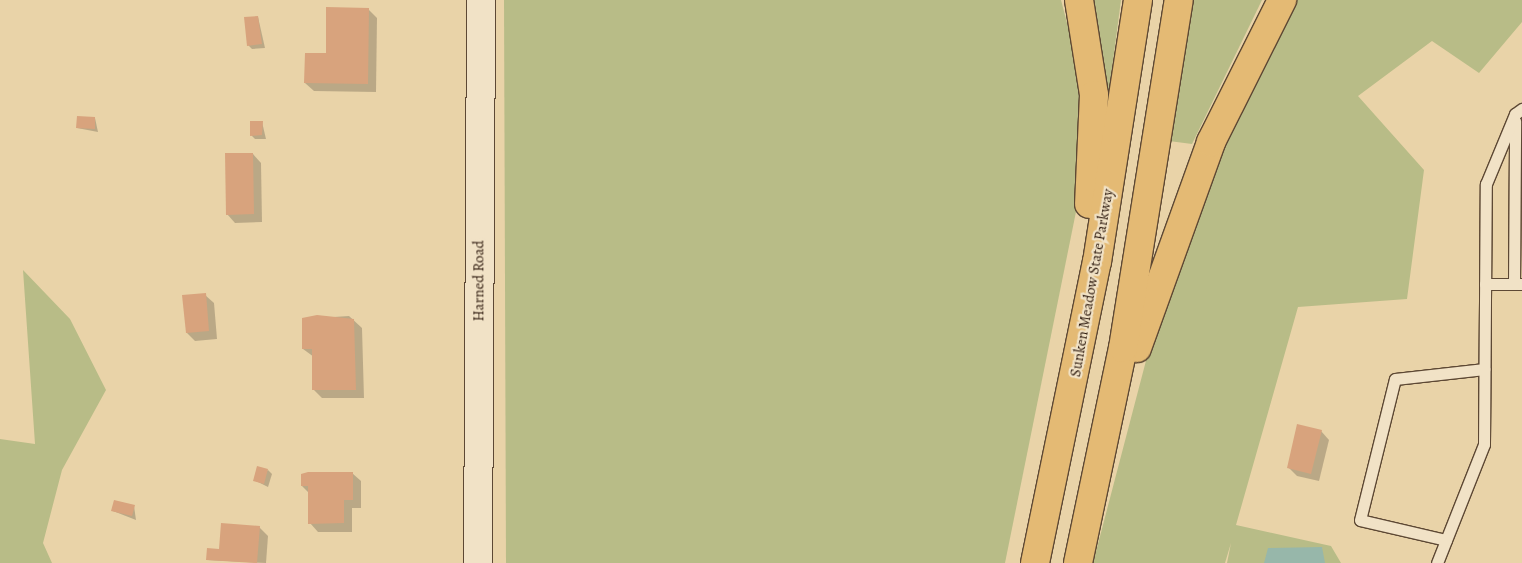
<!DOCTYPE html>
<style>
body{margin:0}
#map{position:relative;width:1522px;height:563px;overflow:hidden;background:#e9d3a8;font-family:Alegreya,serif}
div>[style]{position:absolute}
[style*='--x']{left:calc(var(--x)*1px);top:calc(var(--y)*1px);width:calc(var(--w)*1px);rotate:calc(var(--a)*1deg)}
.green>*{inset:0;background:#b8bc87}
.water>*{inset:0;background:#97b7aa}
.shadow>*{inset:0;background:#0003}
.building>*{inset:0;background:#d8a37d}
.roads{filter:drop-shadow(1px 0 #5d4834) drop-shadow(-1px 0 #5d4834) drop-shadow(0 1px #5d4834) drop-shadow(0 -1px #5d4834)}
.service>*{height:11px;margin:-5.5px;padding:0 5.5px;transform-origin:5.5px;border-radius:5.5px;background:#f1e2c6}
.secondary>*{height:28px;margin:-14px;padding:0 14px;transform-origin:14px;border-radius:14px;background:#f1e2c6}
.motorway>*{height:28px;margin:-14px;padding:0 14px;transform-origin:14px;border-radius:14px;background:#e4ba74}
span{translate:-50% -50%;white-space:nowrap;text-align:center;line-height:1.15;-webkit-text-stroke:4.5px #f1e2c6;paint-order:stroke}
.street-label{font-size:15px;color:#2e1a0e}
</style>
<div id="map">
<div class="green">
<div style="clip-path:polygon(504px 0,1061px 0,1079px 69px,1084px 138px,1081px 187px,1005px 563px,506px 563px)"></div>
<div style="clip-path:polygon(1090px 0,1121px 0,1108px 99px,1100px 99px)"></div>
<div style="clip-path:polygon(1191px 0,1262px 0,1192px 144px,1169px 141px)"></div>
<div style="clip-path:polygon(1295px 0,1522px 0,1522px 22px,1479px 73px,1432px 41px,1358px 96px,1424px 170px,1407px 299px,1298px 307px,1236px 525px,1331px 546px,1341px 563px,1227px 563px,1231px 543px,1225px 563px,1093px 563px,1153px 334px,1241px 99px)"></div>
<div style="clip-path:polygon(23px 270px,70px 319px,106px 390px,62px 470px,43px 543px,52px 563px,0 563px,0 439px,35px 444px)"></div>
</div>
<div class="water">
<div style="clip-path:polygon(1322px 547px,1325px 563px,1264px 563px,1268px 548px)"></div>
</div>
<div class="shadow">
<div style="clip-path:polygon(368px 9px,377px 18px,376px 92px,314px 91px,305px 83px)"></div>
<div style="clip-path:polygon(258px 17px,265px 48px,252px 49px,248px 45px)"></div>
<div style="clip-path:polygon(95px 118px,98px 132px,77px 128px)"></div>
<div style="clip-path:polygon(262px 122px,266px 139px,255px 139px,251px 135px)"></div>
<div style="clip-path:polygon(253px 154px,261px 163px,262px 222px,235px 223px,227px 214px)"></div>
<div style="clip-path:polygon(205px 295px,214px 303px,217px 339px,195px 341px,187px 333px)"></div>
<div style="clip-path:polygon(349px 316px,362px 328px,364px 398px,322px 398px,313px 389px,314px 357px,303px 349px,303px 319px)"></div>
<div style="clip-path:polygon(1321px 431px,1329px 440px,1319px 481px,1297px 476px,1288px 467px)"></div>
<div style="clip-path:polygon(268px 470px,272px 474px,268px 487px,254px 480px)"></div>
<div style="clip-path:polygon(352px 473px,361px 481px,361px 508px,352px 508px,352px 532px,318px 532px,310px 523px,309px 493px,302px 486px)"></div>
<div style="clip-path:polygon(134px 506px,136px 520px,113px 511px)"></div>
<div style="clip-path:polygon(259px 527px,268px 536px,266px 563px,208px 560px)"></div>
</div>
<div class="building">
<div style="clip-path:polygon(326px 7px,369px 8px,368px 84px,304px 83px,305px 53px,326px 53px)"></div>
<div style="clip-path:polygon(258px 16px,262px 44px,247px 46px,244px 17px)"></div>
<div style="clip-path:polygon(77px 116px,95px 117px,95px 129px,76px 128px)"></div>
<div style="clip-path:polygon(250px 121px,263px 121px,262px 135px,250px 136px)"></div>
<div style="clip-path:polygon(225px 153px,253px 153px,254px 214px,226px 215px)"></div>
<div style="clip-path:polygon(206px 293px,209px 331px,186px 333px,182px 295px)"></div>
<div style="clip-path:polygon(317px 315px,354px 319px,356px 390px,312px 390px,312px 349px,302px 349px,302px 318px)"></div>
<div style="clip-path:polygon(1297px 424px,1322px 430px,1311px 474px,1287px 468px)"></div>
<div style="clip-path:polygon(257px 466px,268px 469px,264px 484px,253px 481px)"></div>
<div style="clip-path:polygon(308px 472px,353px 472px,353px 500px,344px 500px,344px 523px,308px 524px,308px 486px,301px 486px,301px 474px)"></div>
<div style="clip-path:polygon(114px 500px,135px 505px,132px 516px,111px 511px)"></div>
<div style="clip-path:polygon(221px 523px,260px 526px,257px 563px,206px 560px,207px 548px,219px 549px)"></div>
</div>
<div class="roads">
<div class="service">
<div style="--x:1485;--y:284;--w:37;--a:0"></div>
<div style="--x:1514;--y:284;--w:163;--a:-89.6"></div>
<div style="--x:1446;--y:540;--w:88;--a:-166.9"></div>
<div style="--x:1360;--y:520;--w:145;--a:-76.1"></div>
<div style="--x:1395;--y:379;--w:90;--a:-6.4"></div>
<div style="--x:1437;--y:563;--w:128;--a:-68.4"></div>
<div style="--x:1484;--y:444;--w:260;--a:-89.6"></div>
<div style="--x:1486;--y:184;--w:76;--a:-67.5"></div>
<div style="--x:1515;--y:114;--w:9;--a:-36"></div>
</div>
<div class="secondary">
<div style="--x:478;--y:563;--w:563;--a:-89.69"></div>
</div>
<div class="motorway">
<div style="--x:1079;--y:0;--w:96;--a:81"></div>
<div style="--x:1094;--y:95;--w:109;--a:92.6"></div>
<div style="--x:1137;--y:348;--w:219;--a:-70.2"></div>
<div style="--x:1211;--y:142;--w:159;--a:-63.4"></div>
<div style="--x:1035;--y:563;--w:307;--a:-78.4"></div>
<div style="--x:1097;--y:262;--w:265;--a:-81.1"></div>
<div style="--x:1078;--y:563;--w:220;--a:-78.2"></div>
<div style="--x:1123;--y:348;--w:352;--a:-80.9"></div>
</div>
</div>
<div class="street-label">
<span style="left:479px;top:281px;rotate:-90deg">Harned Road</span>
<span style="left:1092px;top:283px;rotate:-80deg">Sunken Meadow State Parkway</span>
</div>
</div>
